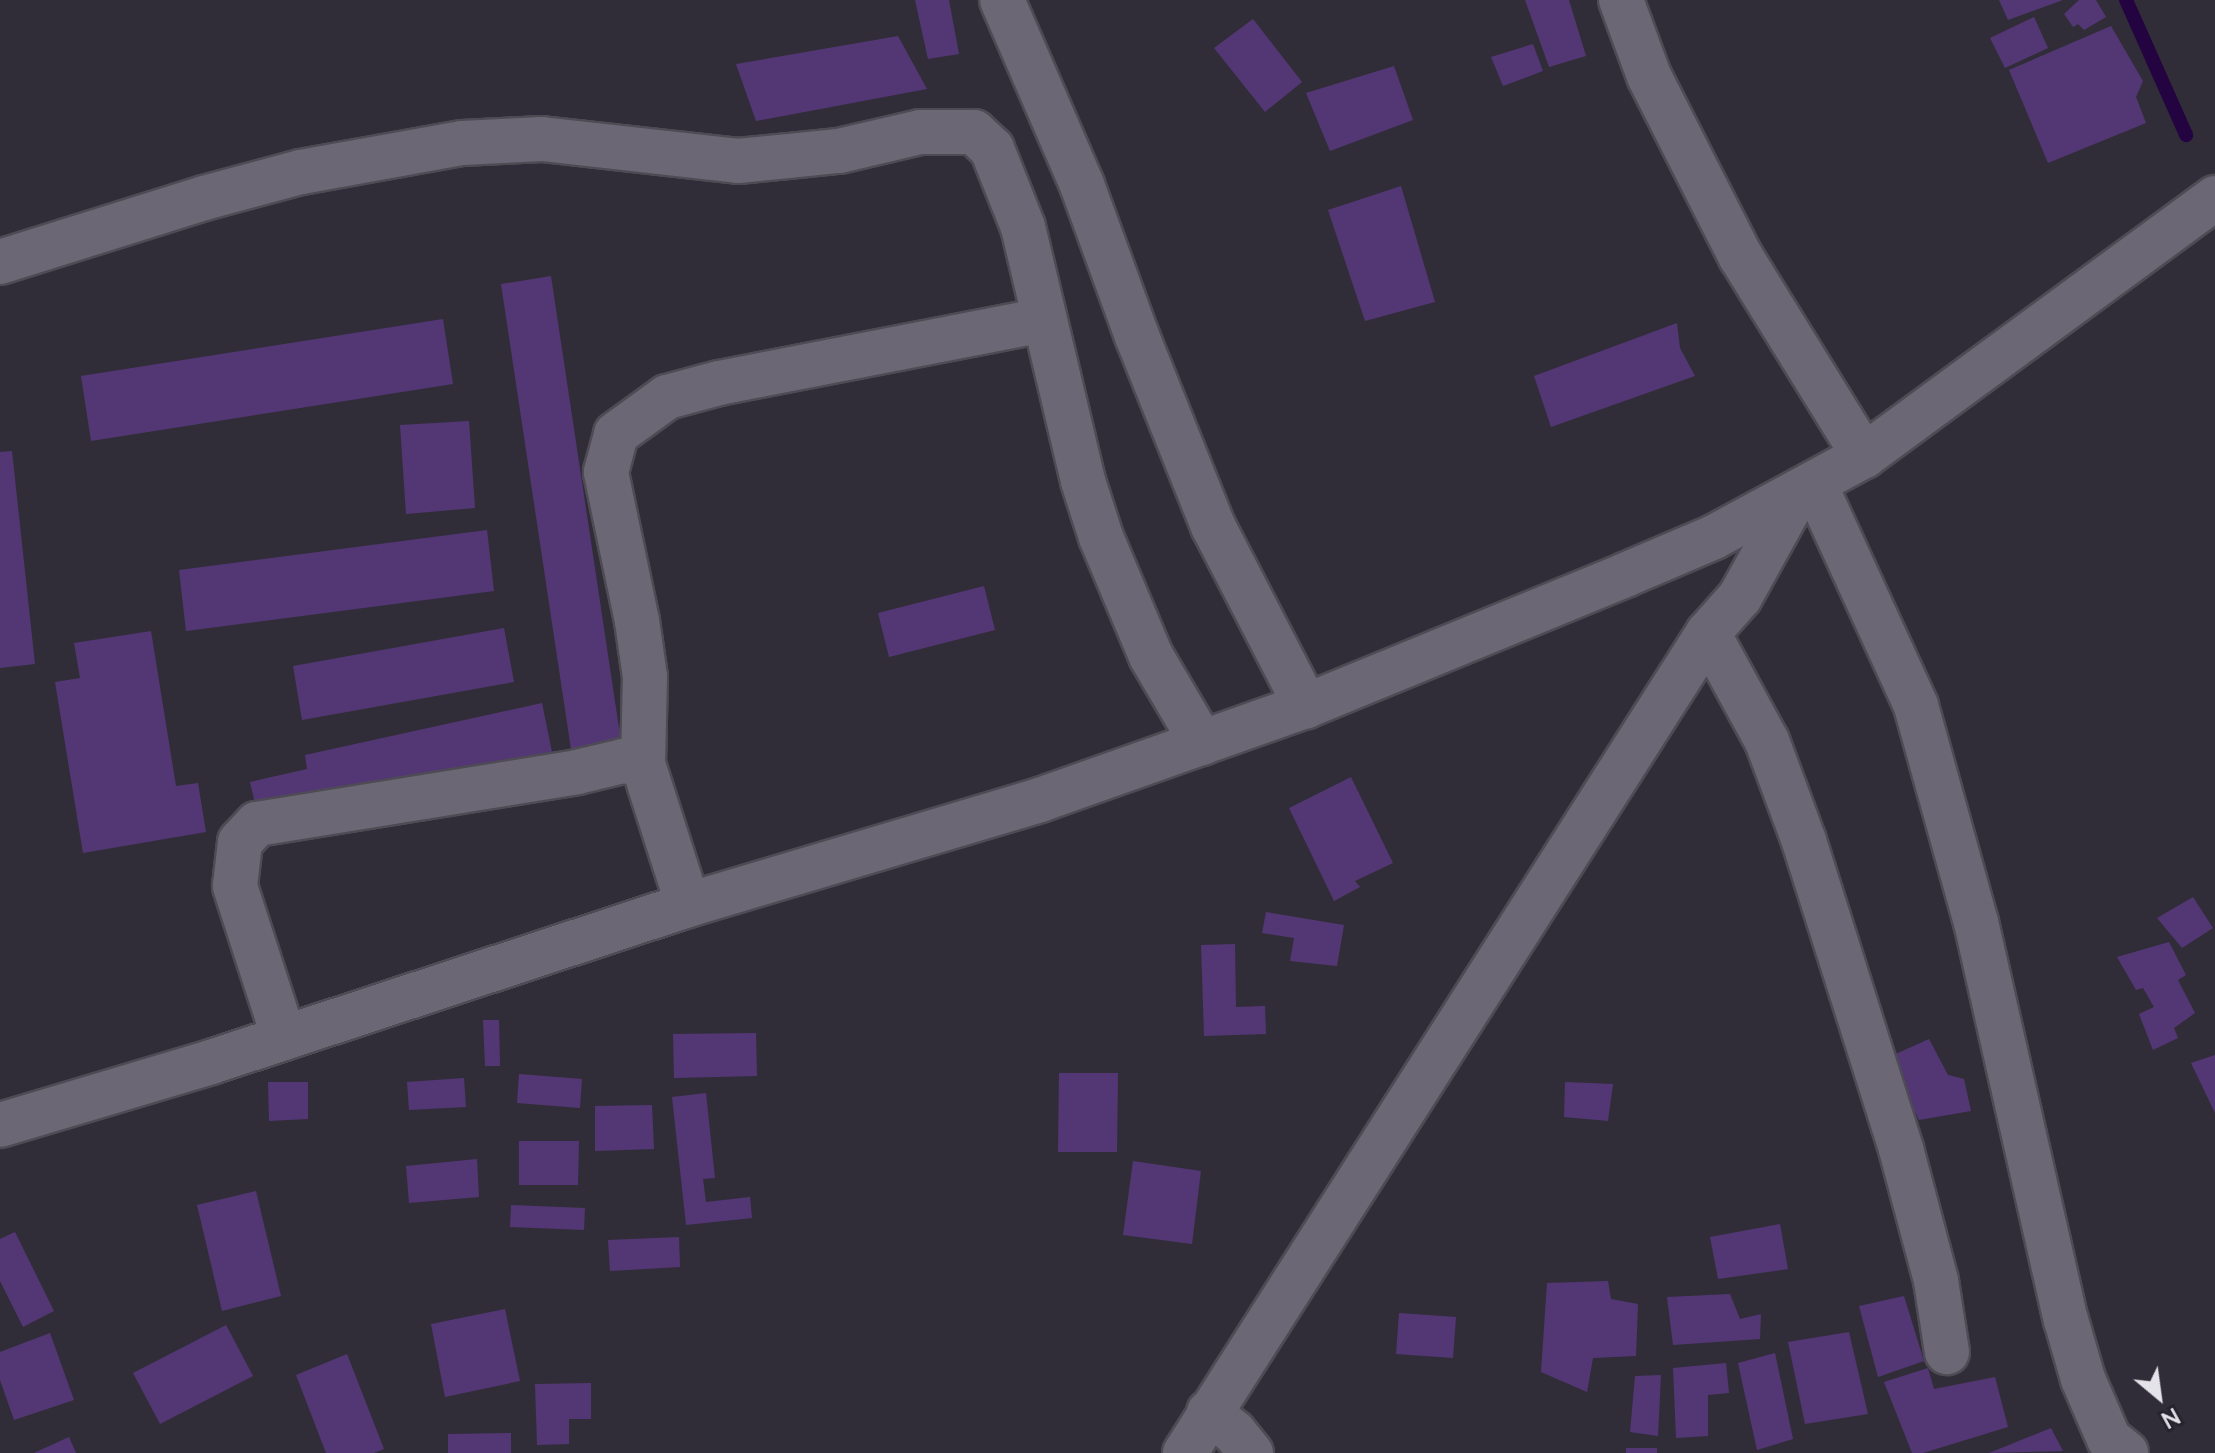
<!DOCTYPE html>
<style>
body{margin:0}
#map{position:relative;width:2215px;height:1453px;overflow:hidden;background:#312d38;font-family:Lato,sans-serif}
div>[style]{position:absolute}
[style*='--x']{left:calc(var(--x)*1px);top:calc(var(--y)*1px);width:calc(var(--w)*1px);rotate:calc(var(--a)*1deg)}
.stream>*{height:14px;margin:-7px;padding:0 7px;transform-origin:7px;border-radius:7px;background:#240440}
.building>*{inset:0;background:#533775}
.roads{filter:drop-shadow(2px 0 #4e4b54) drop-shadow(-2px 0 #4e4b54) drop-shadow(0 2px #4e4b54) drop-shadow(0 -2px #4e4b54)}
.minor>*{height:44px;margin:-22px;padding:0 22px;transform-origin:22px;border-radius:22px;background:#6c6774}
span{translate:-50% -50%;white-space:nowrap;text-align:center;line-height:1.15;-webkit-text-stroke:7px #27232e;paint-order:stroke}
.north{position:absolute;left:2119px;top:1357px;width:80px;height:80px;-webkit-text-stroke:6px #27232e;paint-order:stroke;rotate:151deg;font-size:22px;font-weight:700;line-height:32px;text-align:center;color:#e5e3ea}
.north::after{content:'';display:block;margin:auto;width:28px;height:36px;background:#e5e3ea;clip-path:polygon(50% 0,100% 100%,50% 72%,0 100%)}
</style>
<div id="map">
<div class="stream">
<div style="--x:2126;--y:0;--w:148;--a:66"></div>
</div>
<div class="building">
<div style="clip-path:polygon(915px 0,949px 0,959px 54px,928px 59px)"></div>
<div style="clip-path:polygon(1525px 0,1569px 0,1586px 56px,1549px 67px)"></div>
<div style="clip-path:polygon(1999px 0,2063px 0,2008px 20px)"></div>
<div style="clip-path:polygon(2079px 0,2096px 0,2106px 17px,2084px 30px,2078px 24px,2073px 27px,2064px 14px)"></div>
<div style="clip-path:polygon(2034px 17px,2048px 48px,2005px 68px,1990px 38px)"></div>
<div style="clip-path:polygon(1253px 19px,1302px 82px,1265px 112px,1214px 48px)"></div>
<div style="clip-path:polygon(2111px 26px,2143px 81px,2136px 97px,2146px 123px,2048px 163px,2009px 70px)"></div>
<div style="clip-path:polygon(898px 36px,927px 89px,756px 121px,736px 64px)"></div>
<div style="clip-path:polygon(1533px 44px,1543px 71px,1503px 86px,1491px 57px)"></div>
<div style="clip-path:polygon(1394px 66px,1413px 120px,1330px 151px,1306px 93px)"></div>
<div style="clip-path:polygon(1401px 186px,1435px 302px,1365px 321px,1328px 210px)"></div>
<div style="clip-path:polygon(551px 276px,622px 748px,572px 756px,501px 284px)"></div>
<div style="clip-path:polygon(443px 319px,453px 384px,91px 441px,81px 376px)"></div>
<div style="clip-path:polygon(1677px 323px,1680px 348px,1695px 376px,1551px 427px,1534px 376px)"></div>
<div style="clip-path:polygon(469px 421px,475px 508px,406px 514px,400px 425px)"></div>
<div style="clip-path:polygon(12px 451px,35px 664px,0 668px,0 452px)"></div>
<div style="clip-path:polygon(487px 530px,494px 591px,186px 631px,179px 570px)"></div>
<div style="clip-path:polygon(984px 586px,995px 630px,889px 657px,878px 613px)"></div>
<div style="clip-path:polygon(504px 628px,514px 682px,302px 720px,293px 666px)"></div>
<div style="clip-path:polygon(151px 631px,176px 786px,198px 783px,206px 832px,83px 853px,55px 682px,80px 678px,74px 643px)"></div>
<div style="clip-path:polygon(542px 703px,553px 757px,259px 821px,250px 782px,307px 769px,305px 755px)"></div>
<div style="clip-path:polygon(1351px 777px,1393px 863px,1355px 881px,1360px 887px,1334px 901px,1289px 808px)"></div>
<div style="clip-path:polygon(2193px 897px,2213px 928px,2182px 948px,2157px 918px)"></div>
<div style="clip-path:polygon(1266px 912px,1344px 925px,1337px 966px,1290px 961px,1294px 938px,1262px 933px)"></div>
<div style="clip-path:polygon(2169px 942px,2186px 975px,2178px 980px,2195px 1013px,2174px 1028px,2178px 1038px,2153px 1050px,2139px 1014px,2154px 1007px,2143px 988px,2136px 990px,2117px 957px)"></div>
<div style="clip-path:polygon(1235px 944px,1236px 1007px,1265px 1006px,1266px 1034px,1204px 1036px,1201px 945px)"></div>
<div style="clip-path:polygon(483px 1020px,499px 1020px,500px 1066px,485px 1066px)"></div>
<div style="clip-path:polygon(756px 1033px,757px 1076px,674px 1078px,673px 1034px)"></div>
<div style="clip-path:polygon(1929px 1039px,1948px 1075px,1964px 1079px,1971px 1111px,1919px 1120px,1889px 1057px)"></div>
<div style="clip-path:polygon(2215px 1055px,2215px 1113px,2191px 1063px)"></div>
<div style="clip-path:polygon(1059px 1073px,1118px 1073px,1117px 1152px,1058px 1152px)"></div>
<div style="clip-path:polygon(519px 1074px,582px 1079px,580px 1108px,517px 1103px)"></div>
<div style="clip-path:polygon(464px 1078px,466px 1107px,409px 1110px,407px 1082px)"></div>
<div style="clip-path:polygon(268px 1082px,308px 1082px,308px 1119px,269px 1121px)"></div>
<div style="clip-path:polygon(1565px 1082px,1613px 1084px,1608px 1121px,1564px 1117px)"></div>
<div style="clip-path:polygon(706px 1093px,715px 1178px,703px 1179px,706px 1202px,750px 1197px,752px 1218px,686px 1225px,672px 1097px)"></div>
<div style="clip-path:polygon(652px 1105px,654px 1149px,595px 1151px,595px 1106px)"></div>
<div style="clip-path:polygon(519px 1141px,579px 1141px,578px 1185px,519px 1185px)"></div>
<div style="clip-path:polygon(477px 1159px,479px 1197px,409px 1203px,406px 1166px)"></div>
<div style="clip-path:polygon(1133px 1161px,1201px 1171px,1192px 1244px,1123px 1235px)"></div>
<div style="clip-path:polygon(256px 1191px,281px 1296px,222px 1311px,197px 1205px)"></div>
<div style="clip-path:polygon(511px 1205px,585px 1208px,584px 1230px,510px 1227px)"></div>
<div style="clip-path:polygon(1780px 1224px,1788px 1269px,1718px 1279px,1710px 1237px)"></div>
<div style="clip-path:polygon(15px 1232px,54px 1311px,23px 1327px,0 1281px,0 1239px)"></div>
<div style="clip-path:polygon(679px 1237px,680px 1267px,610px 1271px,608px 1240px)"></div>
<div style="clip-path:polygon(1608px 1281px,1611px 1299px,1638px 1304px,1636px 1356px,1593px 1358px,1587px 1392px,1541px 1372px,1547px 1283px)"></div>
<div style="clip-path:polygon(1730px 1294px,1740px 1319px,1761px 1314px,1760px 1339px,1673px 1345px,1667px 1297px)"></div>
<div style="clip-path:polygon(1904px 1296px,1924px 1361px,1878px 1377px,1859px 1306px)"></div>
<div style="clip-path:polygon(505px 1309px,520px 1381px,445px 1397px,431px 1324px)"></div>
<div style="clip-path:polygon(1399px 1313px,1456px 1317px,1453px 1358px,1396px 1354px)"></div>
<div style="clip-path:polygon(226px 1325px,253px 1376px,160px 1424px,133px 1373px)"></div>
<div style="clip-path:polygon(1849px 1332px,1868px 1414px,1805px 1424px,1788px 1342px)"></div>
<div style="clip-path:polygon(50px 1333px,74px 1400px,14px 1420px,0 1380px,0 1352px)"></div>
<div style="clip-path:polygon(1775px 1353px,1793px 1439px,1757px 1450px,1738px 1363px)"></div>
<div style="clip-path:polygon(347px 1354px,384px 1449px,374px 1453px,326px 1453px,296px 1375px)"></div>
<div style="clip-path:polygon(1726px 1363px,1729px 1393px,1708px 1395px,1708px 1436px,1676px 1438px,1673px 1368px)"></div>
<div style="clip-path:polygon(1928px 1368px,1934px 1389px,1995px 1377px,2008px 1427px,1923px 1453px,1912px 1453px,1884px 1382px)"></div>
<div style="clip-path:polygon(1661px 1375px,1658px 1436px,1630px 1432px,1635px 1376px)"></div>
<div style="clip-path:polygon(591px 1383px,591px 1419px,569px 1419px,569px 1444px,537px 1445px,535px 1384px)"></div>
<div style="clip-path:polygon(2051px 1428px,2063px 1451px,1989px 1453px)"></div>
<div style="clip-path:polygon(511px 1433px,511px 1453px,448px 1453px,448px 1434px)"></div>
<div style="clip-path:polygon(69px 1437px,76px 1453px,34px 1453px)"></div>
<div style="clip-path:polygon(1626px 1448px,1657px 1448px,1657px 1453px,1626px 1453px)"></div>
</div>
<div class="roads">
<div class="minor">
<div style="--x:1002;--y:0;--w:202;--a:66.6"></div>
<div style="--x:1082;--y:185;--w:161;--a:70"></div>
<div style="--x:1137;--y:336;--w:205;--a:68.2"></div>
<div style="--x:1213;--y:526;--w:203;--a:62.7"></div>
<div style="--x:1621;--y:0;--w:81;--a:69.8"></div>
<div style="--x:1649;--y:76;--w:203;--a:63.1"></div>
<div style="--x:1741;--y:257;--w:234;--a:58.3"></div>
<div style="--x:0;--y:262;--w:214;--a:-17.4"></div>
<div style="--x:204;--y:198;--w:100;--a:-15"></div>
<div style="--x:301;--y:172;--w:164;--a:-10.2"></div>
<div style="--x:462;--y:143;--w:80;--a:-2.9"></div>
<div style="--x:542;--y:139;--w:197;--a:6.4"></div>
<div style="--x:738;--y:161;--w:101;--a:-5.7"></div>
<div style="--x:839;--y:151;--w:83;--a:-13.2"></div>
<div style="--x:920;--y:132;--w:54;--a:0"></div>
<div style="--x:974;--y:132;--w:25;--a:43"></div>
<div style="--x:992;--y:149;--w:84;--a:68.3"></div>
<div style="--x:1023;--y:227;--w:261;--a:76.7"></div>
<div style="--x:1083;--y:481;--w:59;--a:72.2"></div>
<div style="--x:1101;--y:537;--w:129;--a:67.2"></div>
<div style="--x:1151;--y:656;--w:101;--a:59.6"></div>
<div style="--x:1815;--y:485;--w:243;--a:65.4"></div>
<div style="--x:1916;--y:706;--w:224;--a:74.5"></div>
<div style="--x:1976;--y:922;--w:408;--a:77.3"></div>
<div style="--x:2066;--y:1320;--w:61;--a:73.9"></div>
<div style="--x:2083;--y:1379;--w:65;--a:66.6"></div>
<div style="--x:2109;--y:1439;--w:22;--a:39"></div>
<div style="--x:1708;--y:633;--w:123;--a:61.4"></div>
<div style="--x:1767;--y:741;--w:107;--a:69.7"></div>
<div style="--x:1804;--y:841;--w:323;--a:72.5"></div>
<div style="--x:1901;--y:1149;--w:137;--a:75.1"></div>
<div style="--x:1936;--y:1281;--w:72;--a:81.2"></div>
<div style="--x:643;--y:764;--w:87;--a:-88.7"></div>
<div style="--x:645;--y:677;--w:57;--a:-98.1"></div>
<div style="--x:637;--y:621;--w:152;--a:-101.8"></div>
<div style="--x:606;--y:472;--w:39;--a:-75"></div>
<div style="--x:616;--y:434;--w:63;--a:-36"></div>
<div style="--x:667;--y:397;--w:54;--a:-15.1"></div>
<div style="--x:719;--y:383;--w:331;--a:-11"></div>
<div style="--x:284;--y:1038;--w:160;--a:-107.9"></div>
<div style="--x:235;--y:886;--w:44;--a:-83.5"></div>
<div style="--x:240;--y:842;--w:25;--a:-47"></div>
<div style="--x:257;--y:824;--w:324;--a:-9.2"></div>
<div style="--x:577;--y:772;--w:47;--a:-13.4"></div>
<div style="--x:623;--y:761;--w:20;--a:9"></div>
<div style="--x:643;--y:764;--w:148;--a:72.3"></div>
<div style="--x:0;--y:1125;--w:220;--a:-16.6"></div>
<div style="--x:211;--y:1062;--w:502;--a:-18.22"></div>
<div style="--x:688;--y:905;--w:367;--a:-16.6"></div>
<div style="--x:1040;--y:800;--w:282;--a:-19.5"></div>
<div style="--x:1306;--y:706;--w:345;--a:-22.3"></div>
<div style="--x:1625;--y:575;--w:97;--a:-23.1"></div>
<div style="--x:1714;--y:537;--w:170;--a:-28.4"></div>
<div style="--x:1864;--y:456;--w:436;--a:-36.3"></div>
<div style="--x:1209;--y:1412;--w:32;--a:39"></div>
<div style="--x:1234;--y:1432;--w:27;--a:51"></div>
<div style="--x:1185;--y:1453;--w:973;--a:-57.47"></div>
<div style="--x:1708;--y:633;--w:48;--a:-48.4"></div>
<div style="--x:1740;--y:597;--w:115;--a:-61"></div>
</div>
</div>
<div class="north">N</div>
</div>
